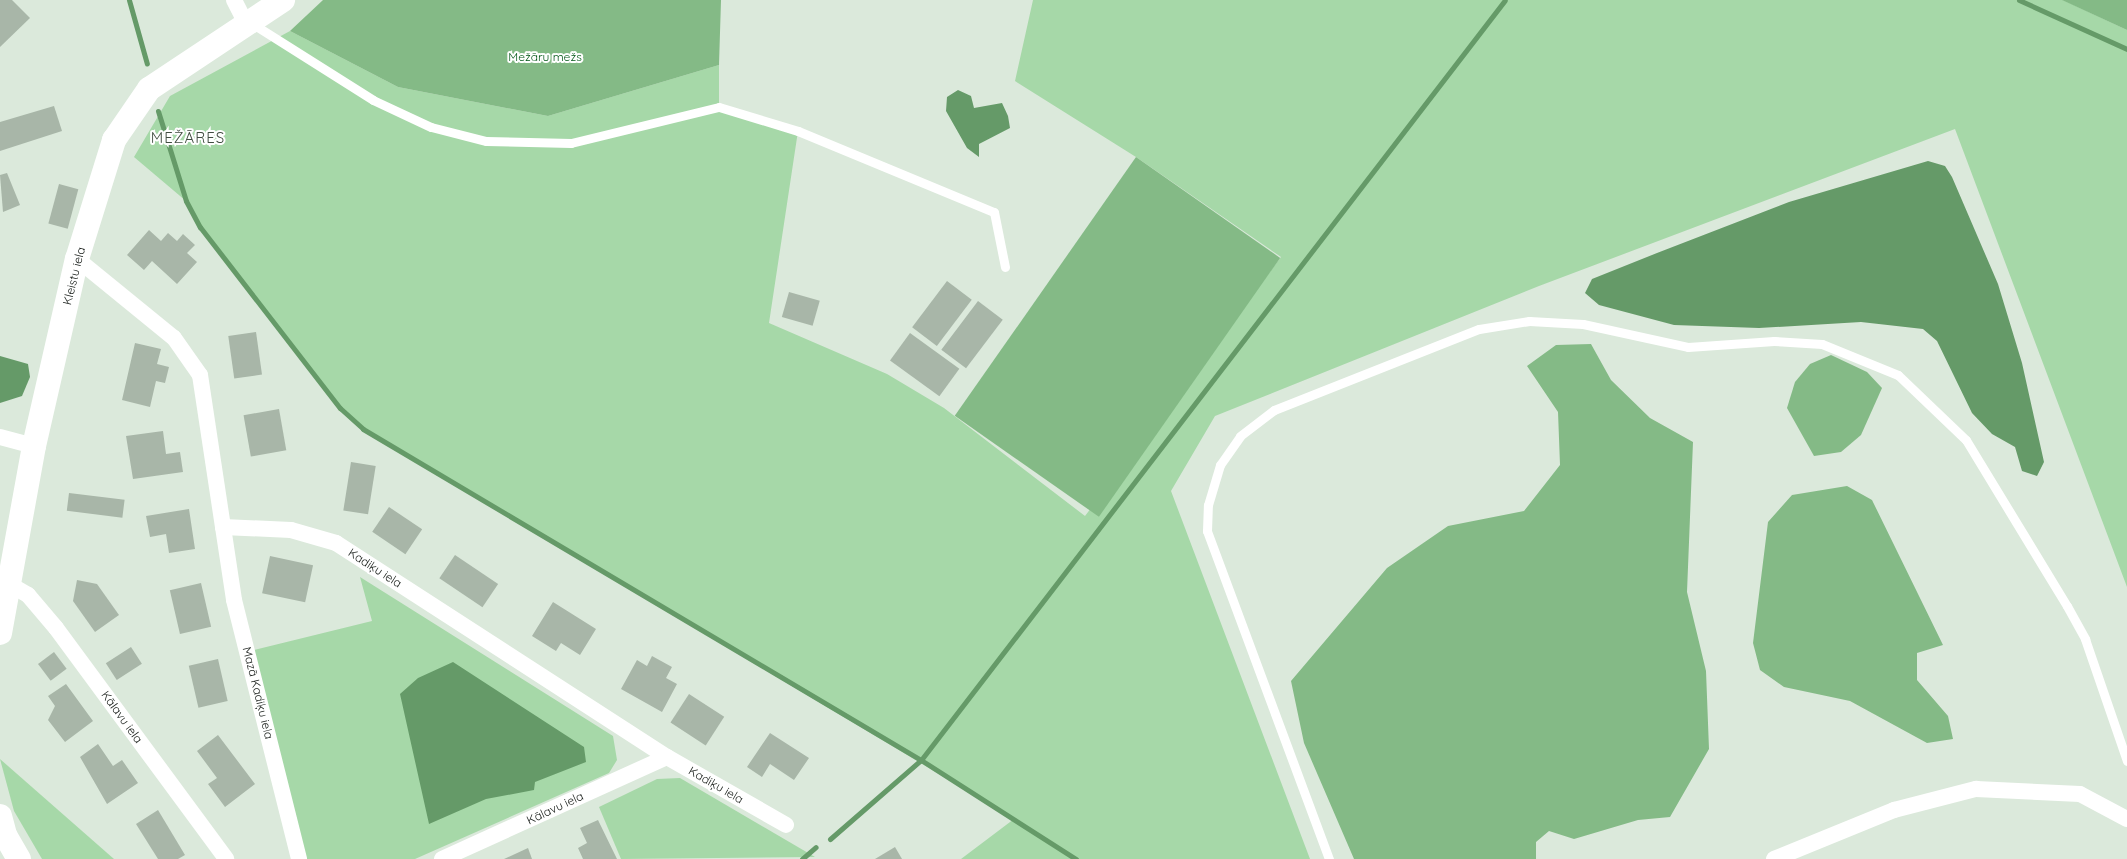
<!DOCTYPE html>
<meta charset="utf-8">
<style>
body{margin:0}
#map{position:relative;width:2127px;height:859px;overflow:hidden;background:#dbe9db;font-family:Quicksand,sans-serif}
div>[style]{position:absolute}
.green>*{inset:0;background:#a6d8a8}
.forest>*{inset:0;background:#84ba86;transform-origin:0 0}
.water>*{inset:0;background:#659a68}
.stream>*{height:5px;margin:-2.5px;padding:0 2.5px;transform-origin:2.5px;border-radius:2.5px;background:#659a68}
.building>*{inset:0;background:#a8b6a8;transform-origin:0 0}
.lane>*{height:9px;margin:-4.5px;padding:0 4.5px;transform-origin:4.5px;border-radius:4.5px;background:#fff}
.street>*{height:16px;margin:-8px;padding:0 8px;transform-origin:8px;border-radius:8px;background:#fff}
.secondary>*{height:24px;margin:-12px;padding:0 12px;transform-origin:12px;border-radius:12px;background:#fff}
span{translate:-50% -50%;white-space:nowrap;text-align:center;line-height:1.15;-webkit-text-stroke:4px #fff;paint-order:stroke}
.park-label{font-size:12px;color:#005615}
.street-label{font-size:12px;color:#151a16}
.quarter-label{font-size:15px;color:#414d41;letter-spacing:1px}
</style>
<div id="map">
<div class="green">
<i style="clip-path:polygon(1033px 0,2063px 0,2127px 30px,2127px 587px,1955px 129px,1539px 286px,1215px 416px,1171px 491px,1310px 859px,961px 859px,1014px 819px,363px 429px,340px 408px,200px 227px,186px 201px,134px 157px,170px 96px,290px 31px,398px 87px,548px 116px,719px 65px,719px 107px,798px 131px,769px 323px,887px 374px,944px 408px,1085px 516px,1281px 257px,1136px 157px,1015px 81px)"></i>
<i style="clip-path:polygon(360px 577px,613px 736px,617px 760px,609px 773px,415px 859px,305px 859px,254px 650px,372px 621px)"></i>
<i style="clip-path:polygon(0 759px,114px 859px,42px 859px,14px 811px)"></i>
<i style="clip-path:polygon(680px 778px,815px 857px,621px 859px,599px 807px,657px 779px)"></i>
</div>
<div class="forest">
<i style="clip-path:polygon(323px 0,721px 0,719px 65px,548px 116px,398px 87px,290px 31px)"></i>
<i style="clip-path:polygon(2062px 0,2127px 0,2127px 30px)"></i>
<i style="left:1136px;top:157px;width:176px;height:316px;rotate:35deg"></i>
<i style="clip-path:polygon(1591px 344px,1611px 380px,1650px 418px,1693px 442px,1687px 592px,1706px 671px,1709px 749px,1670px 817px,1638px 820px,1574px 839px,1549px 831px,1536px 842px,1536px 859px,1354px 859px,1304px 743px,1291px 681px,1387px 568px,1448px 526px,1524px 511px,1560px 465px,1558px 412px,1527px 366px,1556px 345px)"></i>
<i style="clip-path:polygon(1831px 355px,1867px 372px,1882px 388px,1861px 435px,1841px 452px,1814px 456px,1787px 408px,1795px 382px,1810px 364px)"></i>
<i style="clip-path:polygon(1847px 486px,1872px 500px,1943px 645px,1917px 653px,1917px 680px,1948px 716px,1953px 739px,1927px 743px,1850px 701px,1784px 687px,1760px 670px,1753px 643px,1768px 522px,1792px 495px)"></i>
</div>
<div class="water">
<i style="clip-path:polygon(958px 90px,971px 96px,974px 108px,1002px 103px,1008px 116px,1010px 128px,979px 144px,979px 157px,967px 148px,946px 111px,947px 97px)"></i>
<i style="clip-path:polygon(1928px 161px,1945px 166px,1952px 177px,1998px 284px,2022px 363px,2044px 462px,2037px 476px,2022px 471px,2015px 447px,1992px 434px,1972px 413px,1937px 341px,1923px 329px,1861px 322px,1759px 328px,1674px 325px,1599px 305px,1585px 293px,1592px 279px,1657px 253px,1789px 202px)"></i>
<i style="clip-path:polygon(0 356px,28px 364px,30px 377px,22px 396px,0 403px)"></i>
<i style="clip-path:polygon(453px 662px,584px 747px,586px 762px,535px 782px,534px 790px,486px 799px,429px 824px,400px 694px,418px 678px)"></i>
</div>
<div class="stream">
<i style="left:129px;top:0;width:66px;rotate:74.3deg"></i>
<i style="left:2019px;top:0;width:119px;rotate:24.4deg"></i>
<i style="left:158px;top:111px;width:94px;rotate:72.7deg"></i>
<i style="left:186px;top:201px;width:30px;rotate:62deg"></i>
<i style="left:200px;top:227px;width:229px;rotate:52.3deg"></i>
<i style="left:340px;top:408px;width:31px;rotate:42deg"></i>
<i style="left:363px;top:429px;width:649px;rotate:30.68deg"></i>
<i style="left:921px;top:760px;width:184px;rotate:32.6deg"></i>
<i style="left:830px;top:839px;width:121px;rotate:-41deg"></i>
<i style="left:921px;top:760px;width:958px;rotate:-52.46deg"></i>
<i style="left:802px;top:859px;width:18px;rotate:-41deg"></i>
</div>
<div class="building">
<i style="clip-path:polygon(0 0,12px 0,30px 18px,0 47px)"></i>
<i style="clip-path:polygon(54px 106px,62px 131px,0 151px,0 122px)"></i>
<i style="clip-path:polygon(7px 173px,20px 205px,3px 212px,0 175px)"></i>
<i style="left:59px;top:184px;width:20px;height:41px;rotate:15deg"></i>
<i style="clip-path:polygon(149px 230px,161px 241px,168px 233px,177px 241px,183px 234px,195px 245px,187px 253px,197px 262px,177px 284px,152px 261px,144px 270px,127px 255px)"></i>
<i style="left:947px;top:281px;width:31px;height:58px;rotate:37deg"></i>
<i style="left:789px;top:292px;width:32px;height:26px;rotate:16deg"></i>
<i style="left:978px;top:301px;width:31px;height:61px;rotate:37deg"></i>
<i style="left:256px;top:332px;width:43px;height:28px;rotate:82deg"></i>
<i style="left:910px;top:333px;width:61px;height:34px;rotate:36deg"></i>
<i style="clip-path:polygon(135px 343px,161px 349px,157px 364px,169px 367px,165px 383px,156px 381px,150px 407px,122px 400px)"></i>
<i style="left:279px;top:409px;width:42px;height:36px;rotate:80deg"></i>
<i style="clip-path:polygon(163px 431px,166px 454px,180px 452px,183px 472px,133px 479px,126px 436px)"></i>
<i style="left:351px;top:462px;width:25px;height:49px;rotate:9deg"></i>
<i style="left:69px;top:493px;width:56px;height:18px;rotate:7deg"></i>
<i style="left:389px;top:507px;width:40px;height:30px;rotate:34deg"></i>
<i style="clip-path:polygon(189px 509px,195px 549px,169px 553px,166px 534px,150px 537px,146px 516px)"></i>
<i style="left:455px;top:555px;width:52px;height:28px;rotate:34deg"></i>
<i style="left:270px;top:556px;width:44px;height:38px;rotate:12deg"></i>
<i style="clip-path:polygon(77px 580px,97px 584px,119px 615px,95px 632px,73px 601px)"></i>
<i style="left:201px;top:583px;width:45px;height:32px;rotate:77deg"></i>
<i style="clip-path:polygon(553px 602px,596px 629px,580px 655px,561px 643px,556px 651px,532px 636px)"></i>
<i style="left:131px;top:647px;width:20px;height:30px;rotate:57deg"></i>
<i style="left:54px;top:652px;width:21px;height:20px;rotate:53deg"></i>
<i style="clip-path:polygon(652px 656px,672px 667px,666px 678px,677px 684px,662px 712px,621px 689px,637px 660px,647px 666px)"></i>
<i style="left:218px;top:659px;width:43px;height:30px;rotate:77deg"></i>
<i style="clip-path:polygon(66px 684px,93px 721px,65px 742px,48px 720px,55px 706px,48px 696px)"></i>
<i style="left:689px;top:694px;width:42px;height:34px;rotate:33deg"></i>
<i style="clip-path:polygon(770px 733px,809px 758px,794px 780px,770px 764px,762px 777px,747px 767px)"></i>
<i style="clip-path:polygon(218px 735px,255px 784px,225px 807px,208px 784px,217px 778px,197px 751px)"></i>
<i style="clip-path:polygon(98px 744px,113px 766px,122px 760px,138px 783px,107px 804px,80px 757px)"></i>
<i style="clip-path:polygon(158px 810px,185px 855px,178px 859px,158px 859px,136px 824px)"></i>
<i style="clip-path:polygon(598px 820px,617px 859px,583px 859px,578px 848px,587px 843px,580px 828px)"></i>
<i style="clip-path:polygon(895px 847px,902px 859px,875px 859px)"></i>
<i style="clip-path:polygon(528px 848px,532px 859px,504px 859px)"></i>
</div>
<div class="lane">
<i style="left:253px;top:24px;width:142px;rotate:32.3deg"></i>
<i style="left:373px;top:100px;width:64px;rotate:25deg"></i>
<i style="left:431px;top:127px;width:57px;rotate:14.3deg"></i>
<i style="left:486px;top:141px;width:85px;rotate:1.3deg"></i>
<i style="left:571px;top:143px;width:152px;rotate:-13.7deg"></i>
<i style="left:719px;top:107px;width:83px;rotate:16.9deg"></i>
<i style="left:798px;top:131px;width:212px;rotate:22.5deg"></i>
<i style="left:994px;top:212px;width:56px;rotate:78.7deg"></i>
<i style="left:1329px;top:859px;width:350px;rotate:-110.4deg"></i>
<i style="left:1207px;top:531px;width:26px;rotate:-88deg"></i>
<i style="left:1208px;top:505px;width:42px;rotate:-73.3deg"></i>
<i style="left:1220px;top:465px;width:35px;rotate:-55deg"></i>
<i style="left:1240px;top:436px;width:43px;rotate:-37.4deg"></i>
<i style="left:1274px;top:410px;width:220px;rotate:-21.6deg"></i>
<i style="left:1479px;top:329px;width:51px;rotate:-9.1deg"></i>
<i style="left:1529px;top:321px;width:54px;rotate:3.2deg"></i>
<i style="left:1583px;top:324px;width:107px;rotate:12.4deg"></i>
<i style="left:1688px;top:347px;width:86px;rotate:-4deg"></i>
<i style="left:1774px;top:341px;width:48px;rotate:3.6deg"></i>
<i style="left:1822px;top:344px;width:82px;rotate:22.2deg"></i>
<i style="left:1898px;top:375px;width:94px;rotate:43.7deg"></i>
<i style="left:1966px;top:440px;width:194px;rotate:58.7deg"></i>
<i style="left:2067px;top:606px;width:38px;rotate:61deg"></i>
<i style="left:2085px;top:639px;width:129px;rotate:71deg"></i>
</div>
<div class="street">
<i style="left:234px;top:0;width:20px;rotate:63deg"></i>
<i style="left:243px;top:18px;width:12px;rotate:31deg"></i>
<i style="left:77px;top:259px;width:125px;rotate:39.2deg"></i>
<i style="left:174px;top:338px;width:45px;rotate:54.9deg"></i>
<i style="left:200px;top:375px;width:154px;rotate:81.4deg"></i>
<i style="left:223px;top:527px;width:68px;rotate:2.5deg"></i>
<i style="left:291px;top:530px;width:47px;rotate:16.1deg"></i>
<i style="left:336px;top:543px;width:394px;rotate:32.9deg"></i>
<i style="left:667px;top:757px;width:137px;rotate:29.7deg"></i>
<i style="left:0;top:437px;width:35px;rotate:15deg"></i>
<i style="left:223px;top:527px;width:74px;rotate:81.4deg"></i>
<i style="left:234px;top:600px;width:267px;rotate:75.9deg"></i>
<i style="left:9px;top:584px;width:22px;rotate:30deg"></i>
<i style="left:28px;top:595px;width:43px;rotate:49.7deg"></i>
<i style="left:56px;top:628px;width:287px;rotate:53.6deg"></i>
<i style="left:442px;top:859px;width:247px;rotate:-24.4deg"></i>
<i style="left:1774px;top:859px;width:130px;rotate:-22.2deg"></i>
<i style="left:1894px;top:810px;width:85px;rotate:-14.4deg"></i>
<i style="left:1976px;top:789px;width:104px;rotate:2.8deg"></i>
<i style="left:2080px;top:794px;width:53px;rotate:28deg"></i>
</div>
<div class="secondary">
<i style="left:0;top:633px;width:190px;rotate:-79.7deg"></i>
<i style="left:34px;top:446px;width:192px;rotate:-77.1deg"></i>
<i style="left:77px;top:259px;width:125px;rotate:-72.7deg"></i>
<i style="left:114px;top:140px;width:62px;rotate:-55.5deg"></i>
<i style="left:149px;top:89px;width:161px;rotate:-33.6deg"></i>
<i style="left:0;top:816px;width:20px;rotate:75deg"></i>
<i style="left:5px;top:835px;width:28px;rotate:60deg"></i>
</div>
<div class="park-label">
<span style="left:545px;top:57px">Mežāru mežs</span>
</div>
<div class="street-label">
<span style="left:74px;top:276px;rotate:-76deg">Kleistu iela</span>
<span style="left:375px;top:568px;rotate:33deg">Kadiķu iela</span>
<span style="left:258px;top:693px;rotate:76deg">Mazā Kadiķu iela</span>
<span style="left:122px;top:717px;rotate:54deg">Kālavu iela</span>
<span style="left:716px;top:785px;rotate:30deg">Kadiķu iela</span>
<span style="left:555px;top:808px;rotate:-25deg">Kālavu iela</span>
</div>
<div class="quarter-label">
<span style="left:188px;top:138px">MEŽĀRES</span>
</div>
</div>
